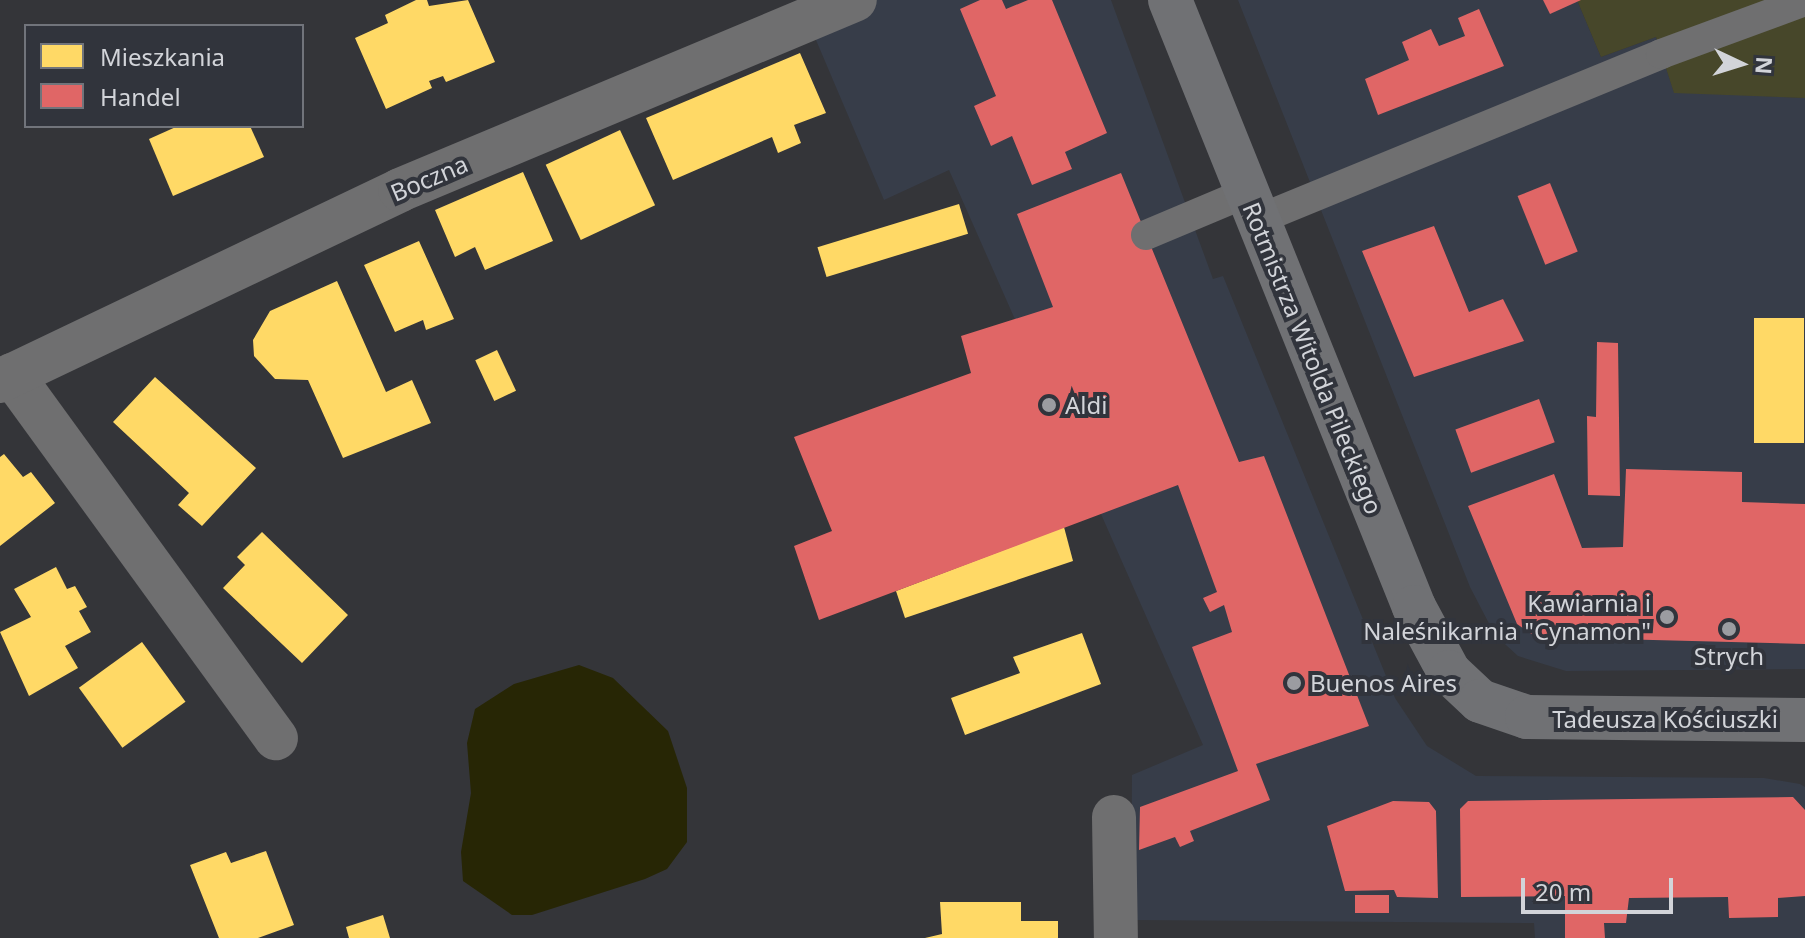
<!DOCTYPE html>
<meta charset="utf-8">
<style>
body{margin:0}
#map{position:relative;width:1805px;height:938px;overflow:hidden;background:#343539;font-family:"Noto Sans",sans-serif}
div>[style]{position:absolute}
.built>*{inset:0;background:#373d49}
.green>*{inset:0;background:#47472a}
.water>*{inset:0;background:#272605}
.homes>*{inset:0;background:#ffd966;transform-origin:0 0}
.shops>*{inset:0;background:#e06666;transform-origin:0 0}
.lane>*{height:30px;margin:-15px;padding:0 15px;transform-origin:15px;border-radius:15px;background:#6f6f70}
.street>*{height:44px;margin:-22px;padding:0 22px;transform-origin:22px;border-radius:22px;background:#6f6f70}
.secondary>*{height:44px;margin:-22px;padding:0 22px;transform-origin:22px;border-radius:22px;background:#707174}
.dots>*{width:22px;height:22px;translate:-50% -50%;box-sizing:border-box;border:4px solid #31343c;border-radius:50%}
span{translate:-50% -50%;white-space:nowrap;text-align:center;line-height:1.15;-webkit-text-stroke:8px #31343c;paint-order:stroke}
.street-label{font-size:24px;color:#d2d4d9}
.poi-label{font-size:24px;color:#d2d4d9}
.left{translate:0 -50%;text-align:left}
.right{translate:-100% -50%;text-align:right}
.legend{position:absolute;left:24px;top:24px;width:280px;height:104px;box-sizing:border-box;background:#31343c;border:2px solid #71747b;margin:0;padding:10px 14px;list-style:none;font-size:24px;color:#d2d4d9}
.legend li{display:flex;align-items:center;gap:16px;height:40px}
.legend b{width:40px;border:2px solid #71747b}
.north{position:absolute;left:1701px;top:24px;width:80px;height:80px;-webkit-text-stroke:6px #31343c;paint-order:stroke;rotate:94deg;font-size:22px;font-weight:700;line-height:32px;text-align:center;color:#d2d4d9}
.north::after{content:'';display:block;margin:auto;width:28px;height:36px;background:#d2d4d9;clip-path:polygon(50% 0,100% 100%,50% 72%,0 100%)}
.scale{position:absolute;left:1521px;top:878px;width:152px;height:36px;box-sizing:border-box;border:4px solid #d2d4d9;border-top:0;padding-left:10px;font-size:24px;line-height:28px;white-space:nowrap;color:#d2d4d9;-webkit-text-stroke:6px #31343c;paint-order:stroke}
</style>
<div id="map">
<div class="built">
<i style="clip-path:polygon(799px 0,1111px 0,1213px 279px,1223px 276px,1395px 698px,1427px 746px,1476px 776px,1764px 778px,1800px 784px,1805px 787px,1805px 938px,1535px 938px,1534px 923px,1131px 920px,1132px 775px,1203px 745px,949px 170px,884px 200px)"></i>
<i style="clip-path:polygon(1238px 0,1577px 0,1601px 57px,1656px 37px,1674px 92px,1805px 98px,1805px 669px,1566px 671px,1518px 656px,1495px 635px,1470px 587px)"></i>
</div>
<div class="green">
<i style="clip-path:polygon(1577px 0,1805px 0,1805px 98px,1674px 93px,1656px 37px,1601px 57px)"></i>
</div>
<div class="water">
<i style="clip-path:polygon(579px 665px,613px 678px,668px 731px,687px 788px,687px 842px,667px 869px,645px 879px,532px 915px,512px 915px,463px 881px,461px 852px,471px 793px,467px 743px,475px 709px,514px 684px)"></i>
</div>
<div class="homes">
<i style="clip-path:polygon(416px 0,427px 0,429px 6px,468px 0,495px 62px,446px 82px,443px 76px,429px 81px,432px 88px,386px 109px,355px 38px,388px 23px,385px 15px)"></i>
<i style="clip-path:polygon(800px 53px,826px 113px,794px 125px,801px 143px,778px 153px,772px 137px,673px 180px,646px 118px)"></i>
<i style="clip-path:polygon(178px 126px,250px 126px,264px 157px,173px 196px,149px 139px)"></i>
<i style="left:620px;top:130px;width:83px;height:82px;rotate:65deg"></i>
<i style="clip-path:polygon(523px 172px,553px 241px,485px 270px,475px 247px,455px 257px,435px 210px)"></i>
<i style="left:959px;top:204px;width:31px;height:148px;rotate:73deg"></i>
<i style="clip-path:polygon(419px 241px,454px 319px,426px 330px,423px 320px,395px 332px,364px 265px)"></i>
<i style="clip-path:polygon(337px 281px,386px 392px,412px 380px,431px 423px,343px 458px,308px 380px,275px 379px,254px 356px,253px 340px,270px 311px)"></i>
<i style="left:1754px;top:318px;width:50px;height:125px"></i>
<i style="left:497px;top:350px;width:45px;height:24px;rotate:65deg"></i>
<i style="clip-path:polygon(155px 377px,256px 468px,202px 526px,178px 505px,189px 493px,113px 422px)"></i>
<i style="clip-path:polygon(4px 454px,23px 477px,31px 472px,55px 503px,0 546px,0 457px)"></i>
<i style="clip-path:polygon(1064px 527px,1073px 561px,905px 618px,896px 591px)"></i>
<i style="clip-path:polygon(262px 532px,348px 615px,302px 663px,223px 588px,245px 565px,237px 557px)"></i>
<i style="clip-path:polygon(56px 567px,67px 589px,75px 586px,87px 607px,79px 611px,91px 632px,65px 646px,78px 668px,29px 696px,0 632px,31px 617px,14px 589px)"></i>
<i style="clip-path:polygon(1082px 633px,1101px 684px,965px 735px,951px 698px,1020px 673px,1013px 657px)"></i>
<i style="left:142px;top:642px;width:74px;height:78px;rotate:54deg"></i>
<i style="clip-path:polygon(266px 851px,294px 925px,258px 938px,219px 938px,190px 865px,226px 852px,231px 863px)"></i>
<i style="clip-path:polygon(940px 902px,1021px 902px,1021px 921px,1058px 921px,1058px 938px,925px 938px,942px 934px)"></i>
<i style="clip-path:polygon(383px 915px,390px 938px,349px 938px,346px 927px)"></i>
</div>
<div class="shops">
<i style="clip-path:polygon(980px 0,1002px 0,1006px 9px,1028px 0,1052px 0,1107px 133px,1065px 152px,1072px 169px,1032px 185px,1012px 136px,991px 146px,974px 106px,996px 96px,960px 9px)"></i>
<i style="clip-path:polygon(1543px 0,1581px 0,1550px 14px)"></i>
<i style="clip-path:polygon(1479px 9px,1504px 66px,1378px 115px,1365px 79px,1409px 60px,1402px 42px,1431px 29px,1439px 46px,1465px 36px,1458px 18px)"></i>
<i style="clip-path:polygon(1121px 173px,1239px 462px,1264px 456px,1369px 726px,1256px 764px,1270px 800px,1190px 831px,1194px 841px,1180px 847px,1175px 837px,1139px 850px,1140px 807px,1238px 771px,1192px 647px,1232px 632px,1224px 605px,1210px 612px,1203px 598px,1217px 592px,1178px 485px,819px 620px,794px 546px,832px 531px,794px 437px,971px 373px,961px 336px,1053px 307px,1017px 214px)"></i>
<i style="left:1550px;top:183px;width:74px;height:35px;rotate:68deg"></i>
<i style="clip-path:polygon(1434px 226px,1469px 312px,1503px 299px,1524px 341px,1414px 377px,1362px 251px)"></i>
<i style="clip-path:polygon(1597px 342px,1618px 343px,1620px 496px,1588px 495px,1587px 416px,1596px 417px)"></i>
<i style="left:1539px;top:399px;width:46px;height:89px;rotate:70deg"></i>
<i style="clip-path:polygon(1626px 469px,1742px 472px,1742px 502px,1805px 504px,1805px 644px,1536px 637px,1517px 624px,1468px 506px,1554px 474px,1582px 548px,1623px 547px)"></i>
<i style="clip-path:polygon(1793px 797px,1805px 810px,1805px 896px,1778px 898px,1778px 917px,1729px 918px,1728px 897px,1629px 898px,1626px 923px,1604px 923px,1605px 938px,1565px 938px,1565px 896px,1461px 897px,1460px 809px,1468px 801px)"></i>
<i style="clip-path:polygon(1393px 801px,1429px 802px,1436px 811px,1438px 898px,1397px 897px,1394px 890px,1345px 891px,1327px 826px)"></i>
<i style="left:1355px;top:895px;width:34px;height:18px"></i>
</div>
<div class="lane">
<i style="left:1257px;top:220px;width:437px;rotate:-22.3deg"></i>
<i style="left:1661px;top:54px;width:153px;rotate:-20.2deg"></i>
<i style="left:1146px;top:235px;width:108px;rotate:-22.8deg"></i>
</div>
<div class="street">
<i style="left:12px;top:375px;width:449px;rotate:54deg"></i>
<i style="left:0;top:381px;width:443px;rotate:-25.5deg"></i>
<i style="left:400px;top:190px;width:493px;rotate:-22.7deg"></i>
<i style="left:1114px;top:817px;width:121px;rotate:89.1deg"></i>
</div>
<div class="secondary">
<i style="left:1170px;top:0;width:654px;rotate:68.1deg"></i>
<i style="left:1414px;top:607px;width:74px;rotate:61.7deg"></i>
<i style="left:1449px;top:672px;width:42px;rotate:43.1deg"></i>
<i style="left:1480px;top:701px;width:50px;rotate:18.8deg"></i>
<i style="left:1527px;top:717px;width:278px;rotate:0.6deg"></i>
</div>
<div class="dots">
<i style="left:1049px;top:405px;background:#9b9ca1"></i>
<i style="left:1667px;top:617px;background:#9b9ca1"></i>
<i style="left:1729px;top:629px;background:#9b9ca1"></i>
<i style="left:1294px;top:683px;background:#9b9ca1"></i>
</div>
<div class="street-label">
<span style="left:429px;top:178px;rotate:-23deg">Boczna</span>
<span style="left:1313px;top:358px;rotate:68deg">Rotmistrza Witolda Pileckiego</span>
<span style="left:1665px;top:719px">Tadeusza Kościuszki</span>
</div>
<div class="poi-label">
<span class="left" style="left:1065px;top:405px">Aldi</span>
<span class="right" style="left:1651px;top:617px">Kawiarnia i<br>Naleśnikarnia "Cynamon"</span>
<span style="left:1729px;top:656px">Strych</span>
<span class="left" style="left:1310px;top:683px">Buenos Aires</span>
</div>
<ul class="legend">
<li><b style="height:22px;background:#ffd966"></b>Mieszkania</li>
<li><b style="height:22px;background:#e06666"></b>Handel</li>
</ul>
<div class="north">N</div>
<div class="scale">20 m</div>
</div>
